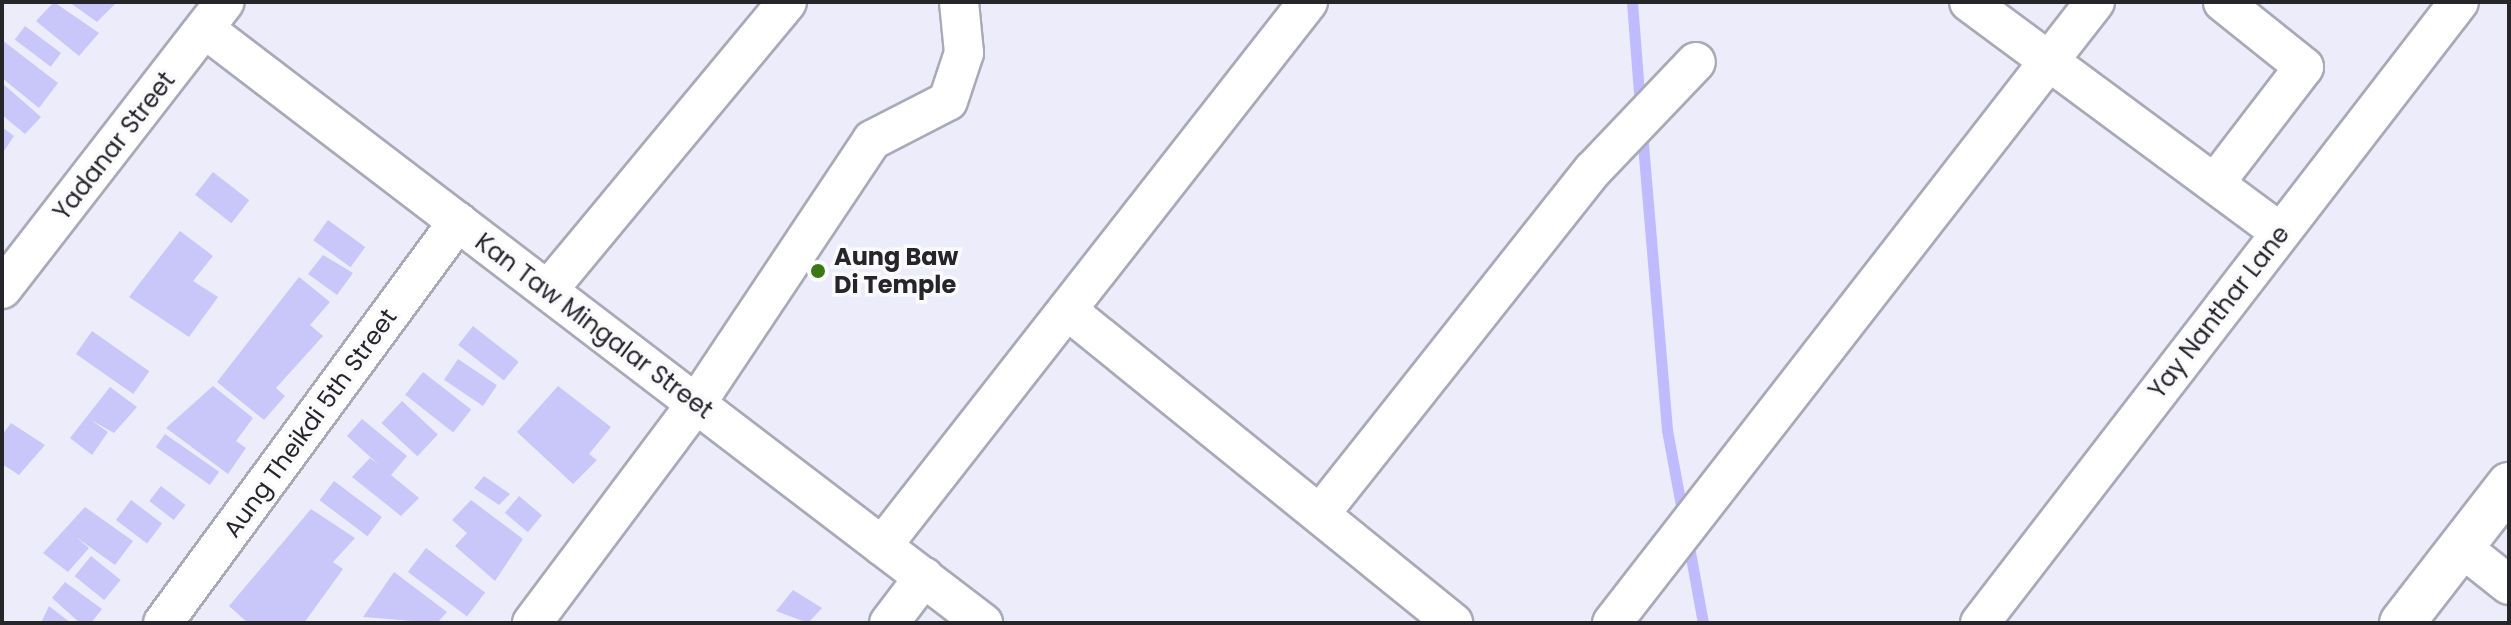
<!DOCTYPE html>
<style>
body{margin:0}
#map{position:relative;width:2511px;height:625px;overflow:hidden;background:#ececfb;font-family:Poppins,sans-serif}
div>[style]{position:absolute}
.stream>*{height:11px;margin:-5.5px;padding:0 5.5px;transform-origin:5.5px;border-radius:5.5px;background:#bfbbfe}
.building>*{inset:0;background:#c9c7fa;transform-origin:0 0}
.roads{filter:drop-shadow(2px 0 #a9a9b7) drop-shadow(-2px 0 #a9a9b7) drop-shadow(0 2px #a9a9b7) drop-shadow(0 -2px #a9a9b7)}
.minor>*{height:38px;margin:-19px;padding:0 19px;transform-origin:19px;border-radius:19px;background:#fff}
.major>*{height:44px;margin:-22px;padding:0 22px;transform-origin:22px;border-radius:22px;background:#fff}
.dots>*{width:22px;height:22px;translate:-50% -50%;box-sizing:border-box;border:4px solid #fbfbfe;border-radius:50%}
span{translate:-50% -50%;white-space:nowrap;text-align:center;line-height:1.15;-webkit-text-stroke:7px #fbfbfe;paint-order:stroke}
.street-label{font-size:24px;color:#25252a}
.poi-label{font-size:24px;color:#25252a;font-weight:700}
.left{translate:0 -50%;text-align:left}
.frame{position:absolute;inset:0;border:4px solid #25252a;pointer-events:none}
</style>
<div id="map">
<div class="stream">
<i style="left:1632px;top:2px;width:105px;rotate:85.6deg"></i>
<i style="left:1642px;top:132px;width:299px;rotate:85.2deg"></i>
<i style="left:1667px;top:430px;width:87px;rotate:79.5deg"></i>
<i style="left:1688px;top:541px;width:83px;rotate:79.6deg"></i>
</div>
<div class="building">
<i style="clip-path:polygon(54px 2px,99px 33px,79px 56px,36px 21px)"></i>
<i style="clip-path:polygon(69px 2px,114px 2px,116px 3px,97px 22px)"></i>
<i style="left:25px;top:26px;width:45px;height:17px;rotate:37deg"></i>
<i style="clip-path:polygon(2px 40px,58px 83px,39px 108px,2px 78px)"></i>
<i style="clip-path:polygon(2px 83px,41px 117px,25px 134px,2px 115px)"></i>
<i style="clip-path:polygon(2px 127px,14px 136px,2px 154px)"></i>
<i style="left:213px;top:172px;width:46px;height:29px;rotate:38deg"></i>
<i style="left:328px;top:220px;width:46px;height:25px;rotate:36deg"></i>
<i style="clip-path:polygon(180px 231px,213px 256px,193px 281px,218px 297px,189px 337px,129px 297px)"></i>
<i style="clip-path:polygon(323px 255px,353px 273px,337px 295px,308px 274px)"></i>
<i style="clip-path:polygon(299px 277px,330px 302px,310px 325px,323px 336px,276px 388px,285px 396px,264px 420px,217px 382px)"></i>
<i style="left:473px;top:326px;width:58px;height:24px;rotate:38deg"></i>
<i style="left:92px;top:331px;width:70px;height:28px;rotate:35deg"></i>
<i style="left:458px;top:359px;width:47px;height:25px;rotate:34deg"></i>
<i style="left:423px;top:372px;width:61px;height:29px;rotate:38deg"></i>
<i style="clip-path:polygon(213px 386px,253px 418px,236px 441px,246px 448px,228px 474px,166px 428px)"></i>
<i style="clip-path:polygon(558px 386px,611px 427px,589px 454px,597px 460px,573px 484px,517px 432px)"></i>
<i style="clip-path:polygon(110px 387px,137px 407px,114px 433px,91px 420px,108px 432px,92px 455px,70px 438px)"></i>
<i style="left:402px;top:401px;width:49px;height:30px;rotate:43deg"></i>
<i style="clip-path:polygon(362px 419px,407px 456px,391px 475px,419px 498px,401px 516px,352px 477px,370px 458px,379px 465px,347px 436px)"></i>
<i style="clip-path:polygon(11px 423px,45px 445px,19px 475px,2px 464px,2px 435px)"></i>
<i style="left:165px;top:434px;width:66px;height:16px;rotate:35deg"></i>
<i style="clip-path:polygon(484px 476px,510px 494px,499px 505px,474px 488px)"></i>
<i style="left:334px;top:481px;width:60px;height:24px;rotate:37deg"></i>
<i style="left:161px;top:486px;width:31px;height:19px;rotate:38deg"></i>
<i style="left:519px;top:496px;width:30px;height:22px;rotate:40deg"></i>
<i style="left:131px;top:500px;width:39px;height:25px;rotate:37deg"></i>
<i style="clip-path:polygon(471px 500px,523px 539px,495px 581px,455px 546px,467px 533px,452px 520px)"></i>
<i style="clip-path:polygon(85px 507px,133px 541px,115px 565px,76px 537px,89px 548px,68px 572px,43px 553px)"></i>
<i style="clip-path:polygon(311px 509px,355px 538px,333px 562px,343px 569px,304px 623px,248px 623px,229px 606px)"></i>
<i style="left:426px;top:548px;width:74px;height:30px;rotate:37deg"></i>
<i style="left:91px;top:556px;width:38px;height:26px;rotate:39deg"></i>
<i style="clip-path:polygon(394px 572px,447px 612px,437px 623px,363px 617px)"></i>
<i style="clip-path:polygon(65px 582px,102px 609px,91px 623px,80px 623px,52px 598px)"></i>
<i style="clip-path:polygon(793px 590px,822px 608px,808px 623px,776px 611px)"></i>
<i style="clip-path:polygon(49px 606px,71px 623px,41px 623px)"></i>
</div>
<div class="roads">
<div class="minor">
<i style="left:1969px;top:2px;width:387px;rotate:36.5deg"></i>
<i style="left:205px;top:29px;width:979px;rotate:37.36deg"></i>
<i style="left:2215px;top:183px;width:146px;rotate:-52.5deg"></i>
<i style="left:2304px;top:67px;width:104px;rotate:-141.3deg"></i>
<i style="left:2px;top:289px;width:363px;rotate:-52.2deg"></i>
<i style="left:548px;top:290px;width:374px;rotate:-50.3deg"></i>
<i style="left:1067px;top:310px;width:497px;rotate:39deg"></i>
<i style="left:1320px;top:514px;width:439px;rotate:-51.6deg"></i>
<i style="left:1593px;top:170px;width:149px;rotate:-46.4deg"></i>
<i style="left:882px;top:546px;width:691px;rotate:-51.94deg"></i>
<i style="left:2461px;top:547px;width:61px;rotate:38.4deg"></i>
<i style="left:163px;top:623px;width:498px;rotate:-53.7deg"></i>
<i style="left:532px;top:623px;width:274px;rotate:-53.2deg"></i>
<i style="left:696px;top:404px;width:317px;rotate:-56.3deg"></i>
<i style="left:872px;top:140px;width:85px;rotate:-27.2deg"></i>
<i style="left:948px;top:101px;width:51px;rotate:-71.6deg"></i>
<i style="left:964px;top:53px;width:51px;rotate:-95.6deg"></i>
<i style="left:889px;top:623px;width:58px;rotate:-52.7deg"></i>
<i style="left:1612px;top:623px;width:787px;rotate:-52.13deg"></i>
<i style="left:1980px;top:623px;width:784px;rotate:-52.36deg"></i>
</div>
<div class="major">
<i style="left:2402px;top:623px;width:175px;rotate:-52.2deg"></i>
</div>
</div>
<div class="dots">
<i style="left:818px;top:271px;background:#3a7813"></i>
</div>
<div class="street-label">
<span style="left:114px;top:146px;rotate:-52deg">Yadanar Street</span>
<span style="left:2219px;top:312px;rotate:-52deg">Yay Nanthar Lane</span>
<span style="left:594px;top:326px;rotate:37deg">Kan Taw Mingalar Street</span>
<span style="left:310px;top:423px;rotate:-54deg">Aung Theikdi 5th Street</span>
</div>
<div class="poi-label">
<span class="left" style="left:834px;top:271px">Aung Baw<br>Di Temple</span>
</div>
<div class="frame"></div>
</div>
